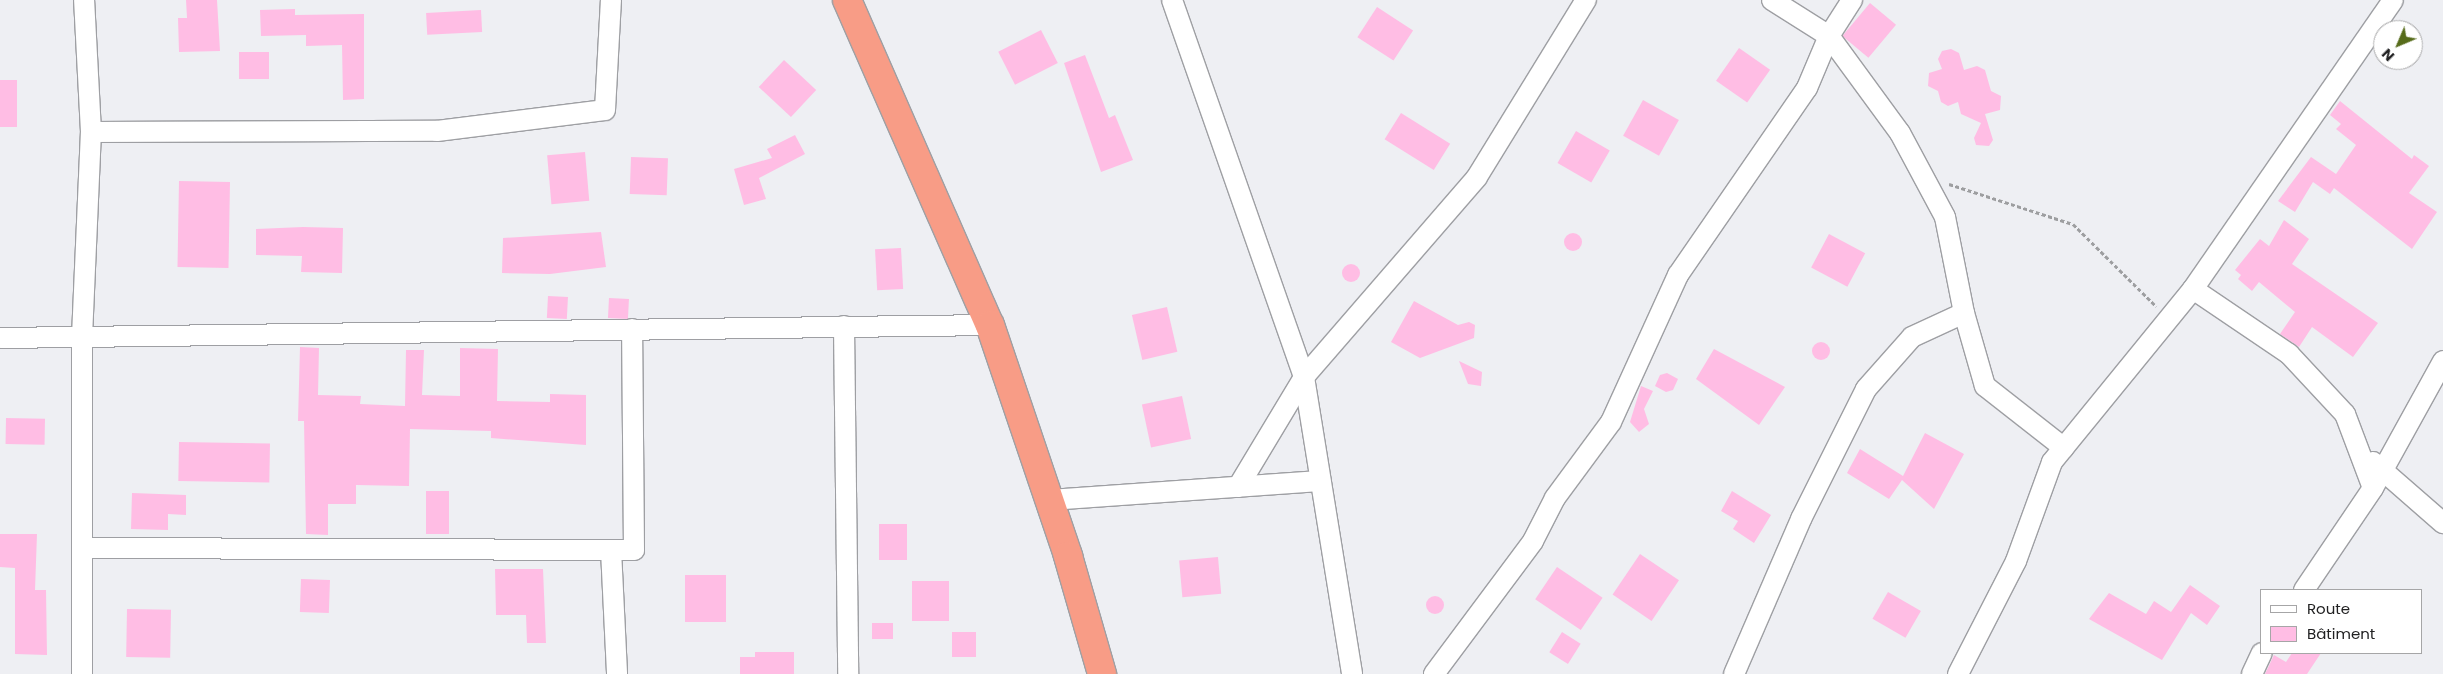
<!DOCTYPE html>
<meta charset="utf-8">
<style>
body{margin:0}
#map{position:relative;width:2443px;height:674px;overflow:hidden;background:#eeeff3;font-family:Poppins,sans-serif}
div>[style]{position:absolute}
.building>*{inset:0;background:#ffbde4;transform-origin:0 0}
.round{border-radius:50%}
.path>*{height:3px;margin-top:-1.5px;transform-origin:0;background:repeating-linear-gradient(90deg,#9d9ea0 0 4px,transparent 0 6.5px)}
.roads{filter:drop-shadow(1px 0 #9e9fa3) drop-shadow(-1px 0 #9e9fa3) drop-shadow(0 1px #9e9fa3) drop-shadow(0 -1px #9e9fa3)}
.minor>*{height:20px;margin:-10px;padding:0 10px;transform-origin:10px;border-radius:10px;background:#fff}
.trunk>*{height:28px;margin:-14px;padding:0 14px;transform-origin:14px;border-radius:14px;background:#f89c86}
span{translate:-50% -50%;white-space:nowrap;text-align:center;line-height:1.15;-webkit-text-stroke:4.5px #fff;paint-order:stroke}
.legend{position:absolute;left:2260px;top:589px;width:162px;height:65px;box-sizing:border-box;background:#fff;border:1px solid #a6a6a7;margin:0;padding:6px 9px;list-style:none;font-size:15px;color:#212122}
.legend li{display:flex;align-items:center;gap:10px;height:25px}
.legend b{width:25px;border:1px solid #a6a6a7}
.north{position:absolute;left:2373px;top:20px;width:50px;height:50px;box-sizing:border-box;background:#fff;border:1px solid #a6a6a7;border-radius:50%;rotate:225deg;font-size:14px;font-weight:700;line-height:20px;text-align:center;color:#212122}
.north::after{content:'';display:block;margin:auto;width:18px;height:22px;background:#576c1b;clip-path:polygon(50% 0,100% 100%,50% 72%,0 100%)}
</style>
<div id="map">
<div class="building">
<i style="clip-path:polygon(186px 0,217px 0,220px 51px,179px 52px,178px 18px,187px 18px)"></i>
<i style="left:1870px;top:3px;width:34px;height:43px;rotate:40deg"></i>
<i style="left:1377px;top:7px;width:43px;height:36px;rotate:33deg"></i>
<i style="clip-path:polygon(295px 9px,295px 15px,364px 14px,364px 99px,343px 100px,342px 45px,306px 46px,306px 35px,261px 36px,260px 10px)"></i>
<i style="left:481px;top:10px;width:22px;height:55px;rotate:87deg"></i>
<i style="left:1041px;top:30px;width:37px;height:48px;rotate:63deg"></i>
<i style="left:1739px;top:48px;width:38px;height:40px;rotate:35deg"></i>
<i style="clip-path:polygon(1951px 49px,1959px 53px,1964px 70px,1977px 66px,1985px 70px,1991px 91px,2001px 96px,2000px 110px,1985px 114px,1993px 140px,1989px 146px,1976px 145px,1974px 138px,1981px 123px,1961px 114px,1958px 102px,1948px 106px,1941px 102px,1938px 91px,1928px 86px,1929px 73px,1942px 69px,1938px 59px,1942px 51px)"></i>
<i style="left:239px;top:52px;width:30px;height:27px"></i>
<i style="clip-path:polygon(1085px 55px,1109px 118px,1115px 115px,1133px 160px,1101px 172px,1064px 63px)"></i>
<i style="left:784px;top:60px;width:44px;height:37px;rotate:43deg"></i>
<i style="left:0;top:80px;width:17px;height:47px"></i>
<i style="left:1643px;top:100px;width:41px;height:41px;rotate:29deg"></i>
<i style="clip-path:polygon(2340px 101px,2412px 159px,2414px 155px,2429px 166px,2409px 193px,2437px 212px,2412px 249px,2334px 188px,2330px 194px,2313px 182px,2295px 212px,2278px 201px,2311px 157px,2336px 174px,2356px 145px,2336px 129px,2341px 124px,2330px 115px)"></i>
<i style="left:1401px;top:113px;width:58px;height:31px;rotate:32deg"></i>
<i style="left:1576px;top:131px;width:39px;height:37px;rotate:30deg"></i>
<i style="clip-path:polygon(795px 135px,805px 154px,759px 178px,766px 199px,744px 205px,734px 169px,772px 158px,767px 149px)"></i>
<i style="left:585px;top:152px;width:49px;height:38px;rotate:85deg"></i>
<i style="left:631px;top:157px;width:37px;height:37px;rotate:2deg"></i>
<i style="left:179px;top:181px;width:51px;height:86px;rotate:1deg"></i>
<i style="clip-path:polygon(2284px 220px,2309px 239px,2292px 264px,2378px 323px,2353px 357px,2312px 327px,2299px 347px,2280px 334px,2295px 312px,2259px 282px,2252px 291px,2238px 279px,2241px 275px,2235px 270px,2260px 239px,2269px 246px)"></i>
<i style="clip-path:polygon(303px 227px,343px 228px,342px 273px,301px 272px,302px 256px,256px 255px,256px 229px)"></i>
<i style="clip-path:polygon(601px 232px,606px 267px,550px 274px,502px 273px,503px 238px)"></i>
<i class="round" style="left:1564px;top:233px;width:18px;height:18px"></i>
<i style="left:1829px;top:234px;width:41px;height:38px;rotate:28deg"></i>
<i style="left:901px;top:248px;width:41px;height:26px;rotate:87deg"></i>
<i class="round" style="left:1342px;top:264px;width:18px;height:18px"></i>
<i style="left:548px;top:296px;width:20px;height:22px;rotate:3deg"></i>
<i style="left:609px;top:298px;width:20px;height:20px;rotate:3deg"></i>
<i style="clip-path:polygon(1414px 301px,1458px 325px,1469px 322px,1475px 325px,1474px 338px,1420px 358px,1391px 342px)"></i>
<i style="left:1167px;top:307px;width:46px;height:36px;rotate:77deg"></i>
<i class="round" style="left:1812px;top:342px;width:18px;height:18px"></i>
<i style="clip-path:polygon(300px 347px,319px 348px,318px 395px,361px 396px,360px 404px,405px 406px,406px 350px,424px 350px,422px 395px,460px 396px,460px 348px,498px 349px,497px 401px,550px 402px,550px 394px,586px 395px,586px 445px,491px 438px,491px 431px,410px 429px,409px 486px,356px 485px,356px 504px,328px 504px,328px 535px,306px 534px,304px 421px,298px 421px)"></i>
<i style="clip-path:polygon(1714px 349px,1785px 387px,1759px 425px,1696px 379px)"></i>
<i style="clip-path:polygon(1459px 361px,1482px 372px,1481px 386px,1468px 384px)"></i>
<i style="clip-path:polygon(1667px 373px,1678px 379px,1673px 390px,1666px 392px,1655px 386px,1660px 375px)"></i>
<i style="clip-path:polygon(1641px 386px,1653px 391px,1644px 409px,1649px 424px,1639px 432px,1630px 422px)"></i>
<i style="left:1182px;top:396px;width:44px;height:41px;rotate:78deg"></i>
<i style="left:6px;top:418px;width:39px;height:26px;rotate:1deg"></i>
<i style="clip-path:polygon(1925px 433px,1964px 454px,1934px 509px,1902px 480px,1889px 499px,1847px 473px,1860px 449px,1903px 476px)"></i>
<i style="left:179px;top:442px;width:91px;height:39px;rotate:1deg"></i>
<i style="left:426px;top:491px;width:23px;height:43px"></i>
<i style="clip-path:polygon(1732px 491px,1771px 515px,1754px 543px,1733px 529px,1738px 521px,1721px 511px)"></i>
<i style="clip-path:polygon(132px 493px,186px 495px,186px 515px,168px 514px,168px 530px,131px 529px)"></i>
<i style="left:879px;top:524px;width:28px;height:36px"></i>
<i style="clip-path:polygon(0 534px,37px 534px,35px 590px,46px 590px,47px 655px,15px 654px,15px 568px,0 567px)"></i>
<i style="left:1640px;top:554px;width:47px;height:49px;rotate:34deg"></i>
<i style="left:1218px;top:557px;width:37px;height:39px;rotate:85deg"></i>
<i style="left:1557px;top:567px;width:55px;height:39px;rotate:34deg"></i>
<i style="clip-path:polygon(495px 569px,543px 569px,546px 643px,527px 643px,526px 615px,496px 615px)"></i>
<i style="left:726px;top:575px;width:47px;height:41px;rotate:90deg"></i>
<i style="left:301px;top:579px;width:29px;height:33px;rotate:2deg"></i>
<i style="left:912px;top:581px;width:37px;height:40px"></i>
<i style="clip-path:polygon(2190px 585px,2220px 606px,2207px 625px,2191px 613px,2162px 660px,2089px 619px,2109px 593px,2146px 614px,2154px 601px,2171px 612px)"></i>
<i style="left:1888px;top:592px;width:38px;height:31px;rotate:30deg"></i>
<i class="round" style="left:1426px;top:596px;width:18px;height:18px"></i>
<i style="left:127px;top:609px;width:44px;height:48px;rotate:1deg"></i>
<i style="left:872px;top:623px;width:21px;height:16px"></i>
<i style="left:952px;top:632px;width:24px;height:25px"></i>
<i style="left:1562px;top:632px;width:22px;height:24px;rotate:32deg"></i>
<i style="clip-path:polygon(755px 652px,794px 652px,794px 674px,740px 674px,740px 657px,755px 657px)"></i>
<i style="clip-path:polygon(2292px 653px,2321px 653px,2307px 674px,2265px 674px,2274px 655px,2286px 662px)"></i>
</div>
<div class="path">
<i style="left:1949px;top:184px;width:130px;rotate:17.9deg"></i>
<i style="left:2073px;top:224px;width:117px;rotate:44.7deg"></i>
</div>
<div class="roads">
<div class="minor">
<i style="left:1172px;top:0;width:399px;rotate:70.7deg"></i>
<i style="left:1304px;top:377px;width:301px;rotate:80.8deg"></i>
<i style="left:1772px;top:0;width:67px;rotate:32.3deg"></i>
<i style="left:1829px;top:36px;width:120px;rotate:53.8deg"></i>
<i style="left:1900px;top:133px;width:95px;rotate:61.8deg"></i>
<i style="left:1945px;top:217px;width:98px;rotate:78.8deg"></i>
<i style="left:1964px;top:313px;width:76px;rotate:74deg"></i>
<i style="left:1985px;top:386px;width:100px;rotate:38.1deg"></i>
<i style="left:91px;top:132px;width:346px;rotate:-0.2deg"></i>
<i style="left:437px;top:131px;width:169px;rotate:-7.1deg"></i>
<i style="left:605px;top:110px;width:110px;rotate:-86.9deg"></i>
<i style="left:2193px;top:289px;width:351px;rotate:-55.3deg"></i>
<i style="left:844px;top:326px;width:348px;rotate:89.3deg"></i>
<i style="left:0;top:338px;width:990px;rotate:-0.75deg"></i>
<i style="left:2373px;top:462px;width:93px;rotate:41.1deg"></i>
<i style="left:1238px;top:487px;width:128px;rotate:-59deg"></i>
<i style="left:1304px;top:377px;width:264px;rotate:-49.1deg"></i>
<i style="left:1477px;top:177px;width:208px;rotate:-58.4deg"></i>
<i style="left:1049px;top:500px;width:272px;rotate:-4deg"></i>
<i style="left:82px;top:548px;width:552px;rotate:0.21deg"></i>
<i style="left:634px;top:550px;width:221px;rotate:-90.5deg"></i>
<i style="left:611px;top:550px;width:124px;rotate:87.2deg"></i>
<i style="left:2304px;top:590px;width:123px;rotate:-55.9deg"></i>
<i style="left:2373px;top:488px;width:145px;rotate:-61.1deg"></i>
<i style="left:82px;top:674px;width:337px;rotate:-90deg"></i>
<i style="left:82px;top:337px;width:205px;rotate:-87.5deg"></i>
<i style="left:91px;top:132px;width:132px;rotate:-93deg"></i>
<i style="left:1434px;top:674px;width:166px;rotate:-53.3deg"></i>
<i style="left:1533px;top:541px;width:48px;rotate:-62.9deg"></i>
<i style="left:1555px;top:498px;width:94px;rotate:-53.6deg"></i>
<i style="left:1611px;top:422px;width:162px;rotate:-65.5deg"></i>
<i style="left:1678px;top:275px;width:227px;rotate:-55.4deg"></i>
<i style="left:1807px;top:88px;width:56px;rotate:-67.1deg"></i>
<i style="left:1829px;top:36px;width:43px;rotate:-57.4deg"></i>
<i style="left:1734px;top:674px;width:169px;rotate:-66.6deg"></i>
<i style="left:1801px;top:519px;width:145px;rotate:-63.4deg"></i>
<i style="left:1866px;top:389px;width:69px;rotate:-48.5deg"></i>
<i style="left:1912px;top:337px;width:57px;rotate:-24.8deg"></i>
<i style="left:1958px;top:674px;width:127px;rotate:-62.8deg"></i>
<i style="left:2016px;top:561px;width:105px;rotate:-70deg"></i>
<i style="left:2052px;top:462px;width:223px;rotate:-50.8deg"></i>
<i style="left:2193px;top:289px;width:116px;rotate:34.1deg"></i>
<i style="left:2289px;top:354px;width:82px;rotate:47deg"></i>
<i style="left:2345px;top:414px;width:79px;rotate:69.3deg"></i>
<i style="left:2252px;top:674px;width:23px;rotate:-65deg"></i>
</div>
<div class="trunk">
<i style="left:847px;top:0;width:355px;rotate:66.3deg"></i>
<i style="left:990px;top:325px;width:244px;rotate:71.3deg"></i>
<i style="left:1068px;top:556px;width:123px;rotate:73.9deg"></i>
</div>
</div>
<ul class="legend">
<li><b style="height:6px;background:#fff"></b>Route</li>
<li><b style="height:14px;background:#ffbde4"></b>Bâtiment</li>
</ul>
<div class="north">N</div>
</div>
